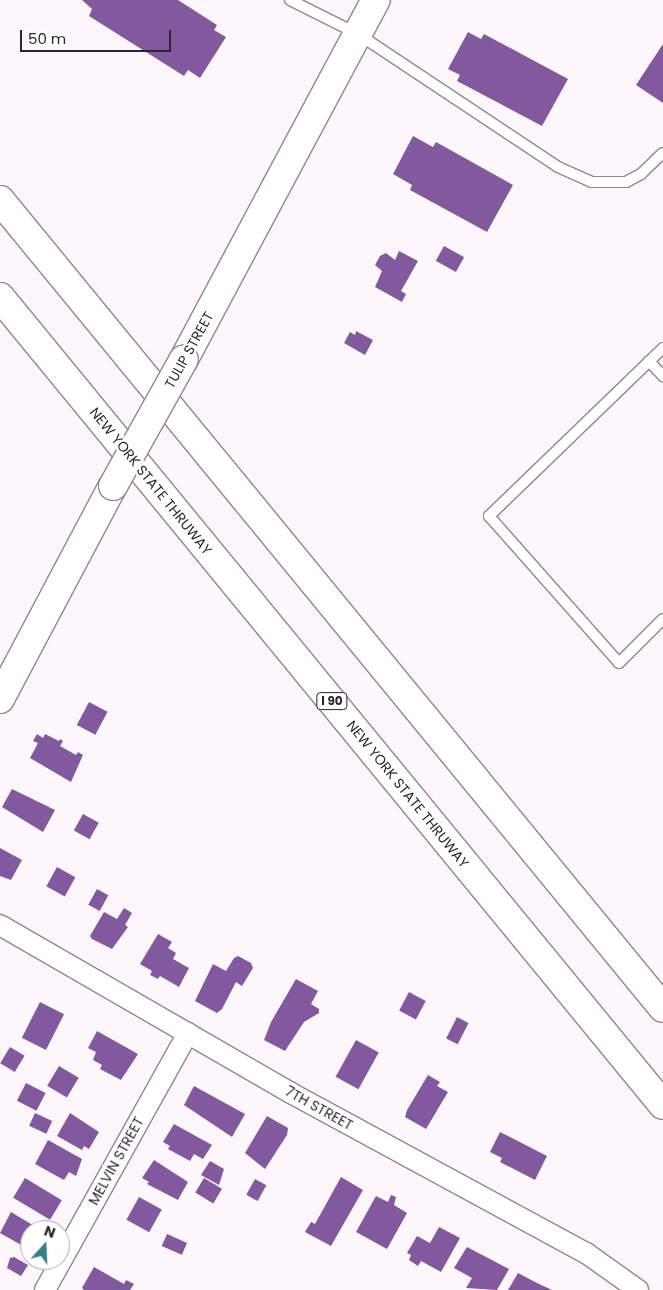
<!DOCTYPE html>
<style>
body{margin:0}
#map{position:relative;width:663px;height:1290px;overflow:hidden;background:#fdf7fb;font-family:Poppins,sans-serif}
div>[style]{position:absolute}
.building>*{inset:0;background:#82599e;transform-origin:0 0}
.roads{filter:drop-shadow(1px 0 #9c8094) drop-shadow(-1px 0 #9c8094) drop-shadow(0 1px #9c8094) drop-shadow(0 -1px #9c8094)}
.lane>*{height:10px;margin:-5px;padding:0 5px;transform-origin:5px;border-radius:5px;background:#fff}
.street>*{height:20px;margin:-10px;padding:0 10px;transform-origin:10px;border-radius:10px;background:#fff}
.secondary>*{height:28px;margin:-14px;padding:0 14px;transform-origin:14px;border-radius:14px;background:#fff}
.highway>*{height:28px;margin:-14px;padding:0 14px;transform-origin:14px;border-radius:14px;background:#fff}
.bridges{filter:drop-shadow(1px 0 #9c8094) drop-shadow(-1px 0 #9c8094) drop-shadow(0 1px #9c8094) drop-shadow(0 -1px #9c8094)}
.secondary-bridge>*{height:28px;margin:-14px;padding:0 14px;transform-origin:14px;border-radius:14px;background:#fff}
span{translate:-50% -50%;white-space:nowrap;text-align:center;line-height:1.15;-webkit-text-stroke:5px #fff;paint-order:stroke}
.shield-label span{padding:1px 4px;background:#fff;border:1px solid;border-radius:4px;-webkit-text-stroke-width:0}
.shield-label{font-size:12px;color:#2f232c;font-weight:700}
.street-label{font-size:14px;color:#2f232c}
.north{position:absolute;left:20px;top:1220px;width:50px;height:50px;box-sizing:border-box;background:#fff;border:1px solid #aca7ab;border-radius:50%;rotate:20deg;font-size:14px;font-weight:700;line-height:20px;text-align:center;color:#2f232c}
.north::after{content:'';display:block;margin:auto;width:18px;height:22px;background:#387f8a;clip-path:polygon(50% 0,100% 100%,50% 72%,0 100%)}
.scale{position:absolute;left:20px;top:30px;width:151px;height:22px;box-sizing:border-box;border:2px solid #2f232c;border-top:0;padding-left:6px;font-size:15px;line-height:18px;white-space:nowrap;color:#2f232c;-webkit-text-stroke:4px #fff;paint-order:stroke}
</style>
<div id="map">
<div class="building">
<i style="clip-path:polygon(82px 0,178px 0,217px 25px,214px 30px,226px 37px,200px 78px,188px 70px,184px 76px,89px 16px,92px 9px)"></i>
<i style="clip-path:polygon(468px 32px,481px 39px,484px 34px,568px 79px,542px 126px,457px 81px,460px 75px,448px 69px)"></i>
<i style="clip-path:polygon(663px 44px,663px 103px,636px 85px)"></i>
<i style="clip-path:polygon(413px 136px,433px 147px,436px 142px,513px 185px,487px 232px,410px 190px,412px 185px,393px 174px)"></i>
<i style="left:444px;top:246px;width:23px;height:17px;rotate:29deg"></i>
<i style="clip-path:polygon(399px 251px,418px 261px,401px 291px,406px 294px,402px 302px,375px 287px,382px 271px,375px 265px,380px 256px,386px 253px,395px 260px)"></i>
<i style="clip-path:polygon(356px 331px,373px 340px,365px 355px,344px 343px,350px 332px,355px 335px)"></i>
<i style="left:89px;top:702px;width:21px;height:26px;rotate:28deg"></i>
<i style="clip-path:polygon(37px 734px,43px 738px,45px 734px,59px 741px,60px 739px,63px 741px,60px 746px,76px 755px,78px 752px,83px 755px,71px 782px,30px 758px,38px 743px,33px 741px)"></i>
<i style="clip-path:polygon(12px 789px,55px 810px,43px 832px,2px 807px)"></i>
<i style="left:83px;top:814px;width:18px;height:19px;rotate:29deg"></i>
<i style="clip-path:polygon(0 848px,22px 860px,11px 880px,0 876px)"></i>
<i style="left:57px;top:867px;width:21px;height:22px;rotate:29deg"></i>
<i style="left:97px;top:889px;width:13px;height:18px;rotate:29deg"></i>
<i style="clip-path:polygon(124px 908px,132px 913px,125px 925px,128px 927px,112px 949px,92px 939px,90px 936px,104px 912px,117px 919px)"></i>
<i style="clip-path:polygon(158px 934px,172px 942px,168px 948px,176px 953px,173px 959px,189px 968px,179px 987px,160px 976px,158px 979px,150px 975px,152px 971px,140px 964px)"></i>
<i style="clip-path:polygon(238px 956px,251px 963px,253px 968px,242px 986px,236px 982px,222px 1009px,217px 1013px,195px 1001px,213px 964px,226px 971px,234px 958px)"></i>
<i style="clip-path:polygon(296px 979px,318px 991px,311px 1004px,319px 1009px,319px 1013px,304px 1022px,285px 1051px,264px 1040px,271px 1022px)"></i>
<i style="left:409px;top:992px;width:19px;height:21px;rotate:28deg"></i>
<i style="left:40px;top:1002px;width:27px;height:40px;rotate:27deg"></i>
<i style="left:457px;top:1017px;width:13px;height:24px;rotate:27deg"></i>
<i style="clip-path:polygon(97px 1031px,138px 1054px,121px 1080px,100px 1069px,102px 1065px,93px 1060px,96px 1052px,88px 1048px)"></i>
<i style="left:356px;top:1040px;width:26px;height:42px;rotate:29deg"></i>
<i style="left:10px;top:1047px;width:17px;height:19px;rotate:31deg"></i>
<i style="left:59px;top:1066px;width:23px;height:23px;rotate:31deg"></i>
<i style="clip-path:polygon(428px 1075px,440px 1082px,437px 1086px,448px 1092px,426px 1129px,405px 1117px,407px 1110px)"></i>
<i style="left:26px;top:1083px;width:22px;height:20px;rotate:27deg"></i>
<i style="clip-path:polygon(194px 1086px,245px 1114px,232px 1137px,184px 1105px)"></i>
<i style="left:35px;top:1113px;width:19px;height:14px;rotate:25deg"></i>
<i style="clip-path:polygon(70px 1113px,99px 1132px,89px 1149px,84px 1146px,82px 1150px,57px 1136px)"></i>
<i style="clip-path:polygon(267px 1116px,288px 1128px,287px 1135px,265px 1169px,245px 1153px)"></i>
<i style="clip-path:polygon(174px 1124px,212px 1145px,203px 1159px,194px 1154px,190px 1161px,168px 1149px,170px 1146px,163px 1142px)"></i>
<i style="clip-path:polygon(500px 1132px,547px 1156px,535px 1180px,500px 1162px,502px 1158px,490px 1152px)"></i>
<i style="clip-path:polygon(48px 1140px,82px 1159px,76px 1176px,69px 1172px,64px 1180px,35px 1164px)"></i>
<i style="clip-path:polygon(154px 1160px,188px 1182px,178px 1200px,147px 1184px,149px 1182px,142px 1178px)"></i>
<i style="clip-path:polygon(210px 1161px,224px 1169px,219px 1185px,201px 1175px)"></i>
<i style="clip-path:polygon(341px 1177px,363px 1190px,331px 1246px,305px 1232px,311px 1222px,315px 1224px)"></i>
<i style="left:25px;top:1178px;width:43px;height:23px;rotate:31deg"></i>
<i style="left:204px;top:1178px;width:21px;height:17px;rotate:31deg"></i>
<i style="left:255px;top:1179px;width:13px;height:18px;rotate:29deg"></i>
<i style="clip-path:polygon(391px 1195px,396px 1197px,394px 1205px,407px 1213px,387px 1249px,356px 1232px,376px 1196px,388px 1202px)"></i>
<i style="left:139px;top:1197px;width:26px;height:26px;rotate:29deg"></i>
<i style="clip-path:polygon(11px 1212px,41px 1230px,30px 1230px,30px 1250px,0 1233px)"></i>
<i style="clip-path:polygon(439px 1227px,460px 1238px,441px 1272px,421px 1261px,418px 1266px,409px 1260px,411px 1255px,407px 1253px,417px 1236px,430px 1243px)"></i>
<i style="left:167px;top:1234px;width:22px;height:13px;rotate:24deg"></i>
<i style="clip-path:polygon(467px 1247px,509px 1269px,497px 1290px,466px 1288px,472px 1278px,454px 1268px)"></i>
<i style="clip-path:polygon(14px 1257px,28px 1265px,21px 1276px,7px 1268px,10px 1258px)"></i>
<i style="clip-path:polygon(94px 1267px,124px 1284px,126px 1280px,134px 1284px,130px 1290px,84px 1290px,82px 1288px)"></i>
<i style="clip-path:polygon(518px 1273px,537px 1283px,552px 1290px,508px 1290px)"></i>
</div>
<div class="roads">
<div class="lane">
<i style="left:290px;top:0;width:76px;rotate:26.6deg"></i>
<i style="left:358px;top:34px;width:240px;rotate:33.6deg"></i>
<i style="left:558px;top:167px;width:36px;rotate:24deg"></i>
<i style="left:591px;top:182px;width:35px"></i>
<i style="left:626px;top:182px;width:17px;rotate:-28deg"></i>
<i style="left:641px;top:174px;width:30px;rotate:-44deg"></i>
<i style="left:663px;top:348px;width:242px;rotate:136deg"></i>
<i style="left:489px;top:516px;width:196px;rotate:48.5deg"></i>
<i style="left:619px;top:663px;width:62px;rotate:-45deg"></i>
<i style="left:649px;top:361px;width:21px;rotate:47deg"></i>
</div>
<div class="street">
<i style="left:0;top:925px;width:336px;rotate:30deg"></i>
<i style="left:291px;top:1093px;width:336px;rotate:28.5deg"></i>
<i style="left:586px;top:1253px;width:64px;rotate:35.4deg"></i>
<i style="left:45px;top:1290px;width:294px;rotate:-60.9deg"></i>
</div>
<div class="secondary">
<i style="left:184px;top:359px;width:407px;rotate:-61.9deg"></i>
<i style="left:0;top:699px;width:241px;rotate:-62.1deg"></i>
</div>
<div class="highway">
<i style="left:0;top:200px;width:1045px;rotate:50.63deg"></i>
<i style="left:0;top:297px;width:1045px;rotate:50.63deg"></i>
</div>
</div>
<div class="bridges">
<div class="secondary-bridge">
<i style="left:113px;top:486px;width:145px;rotate:-60.8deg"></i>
</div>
</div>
<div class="shield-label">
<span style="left:332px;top:701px">I 90</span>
</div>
<div class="street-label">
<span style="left:189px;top:350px;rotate:-61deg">TULIP STREET</span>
<span style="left:151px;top:481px;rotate:51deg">NEW YORK STATE THRUWAY</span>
<span style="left:408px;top:794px;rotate:51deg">NEW YORK STATE THRUWAY</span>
<span style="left:319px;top:1108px;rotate:29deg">7TH STREET</span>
<span style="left:116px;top:1161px;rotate:-61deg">MELVIN STREET</span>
</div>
<div class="north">N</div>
<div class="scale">50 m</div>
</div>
